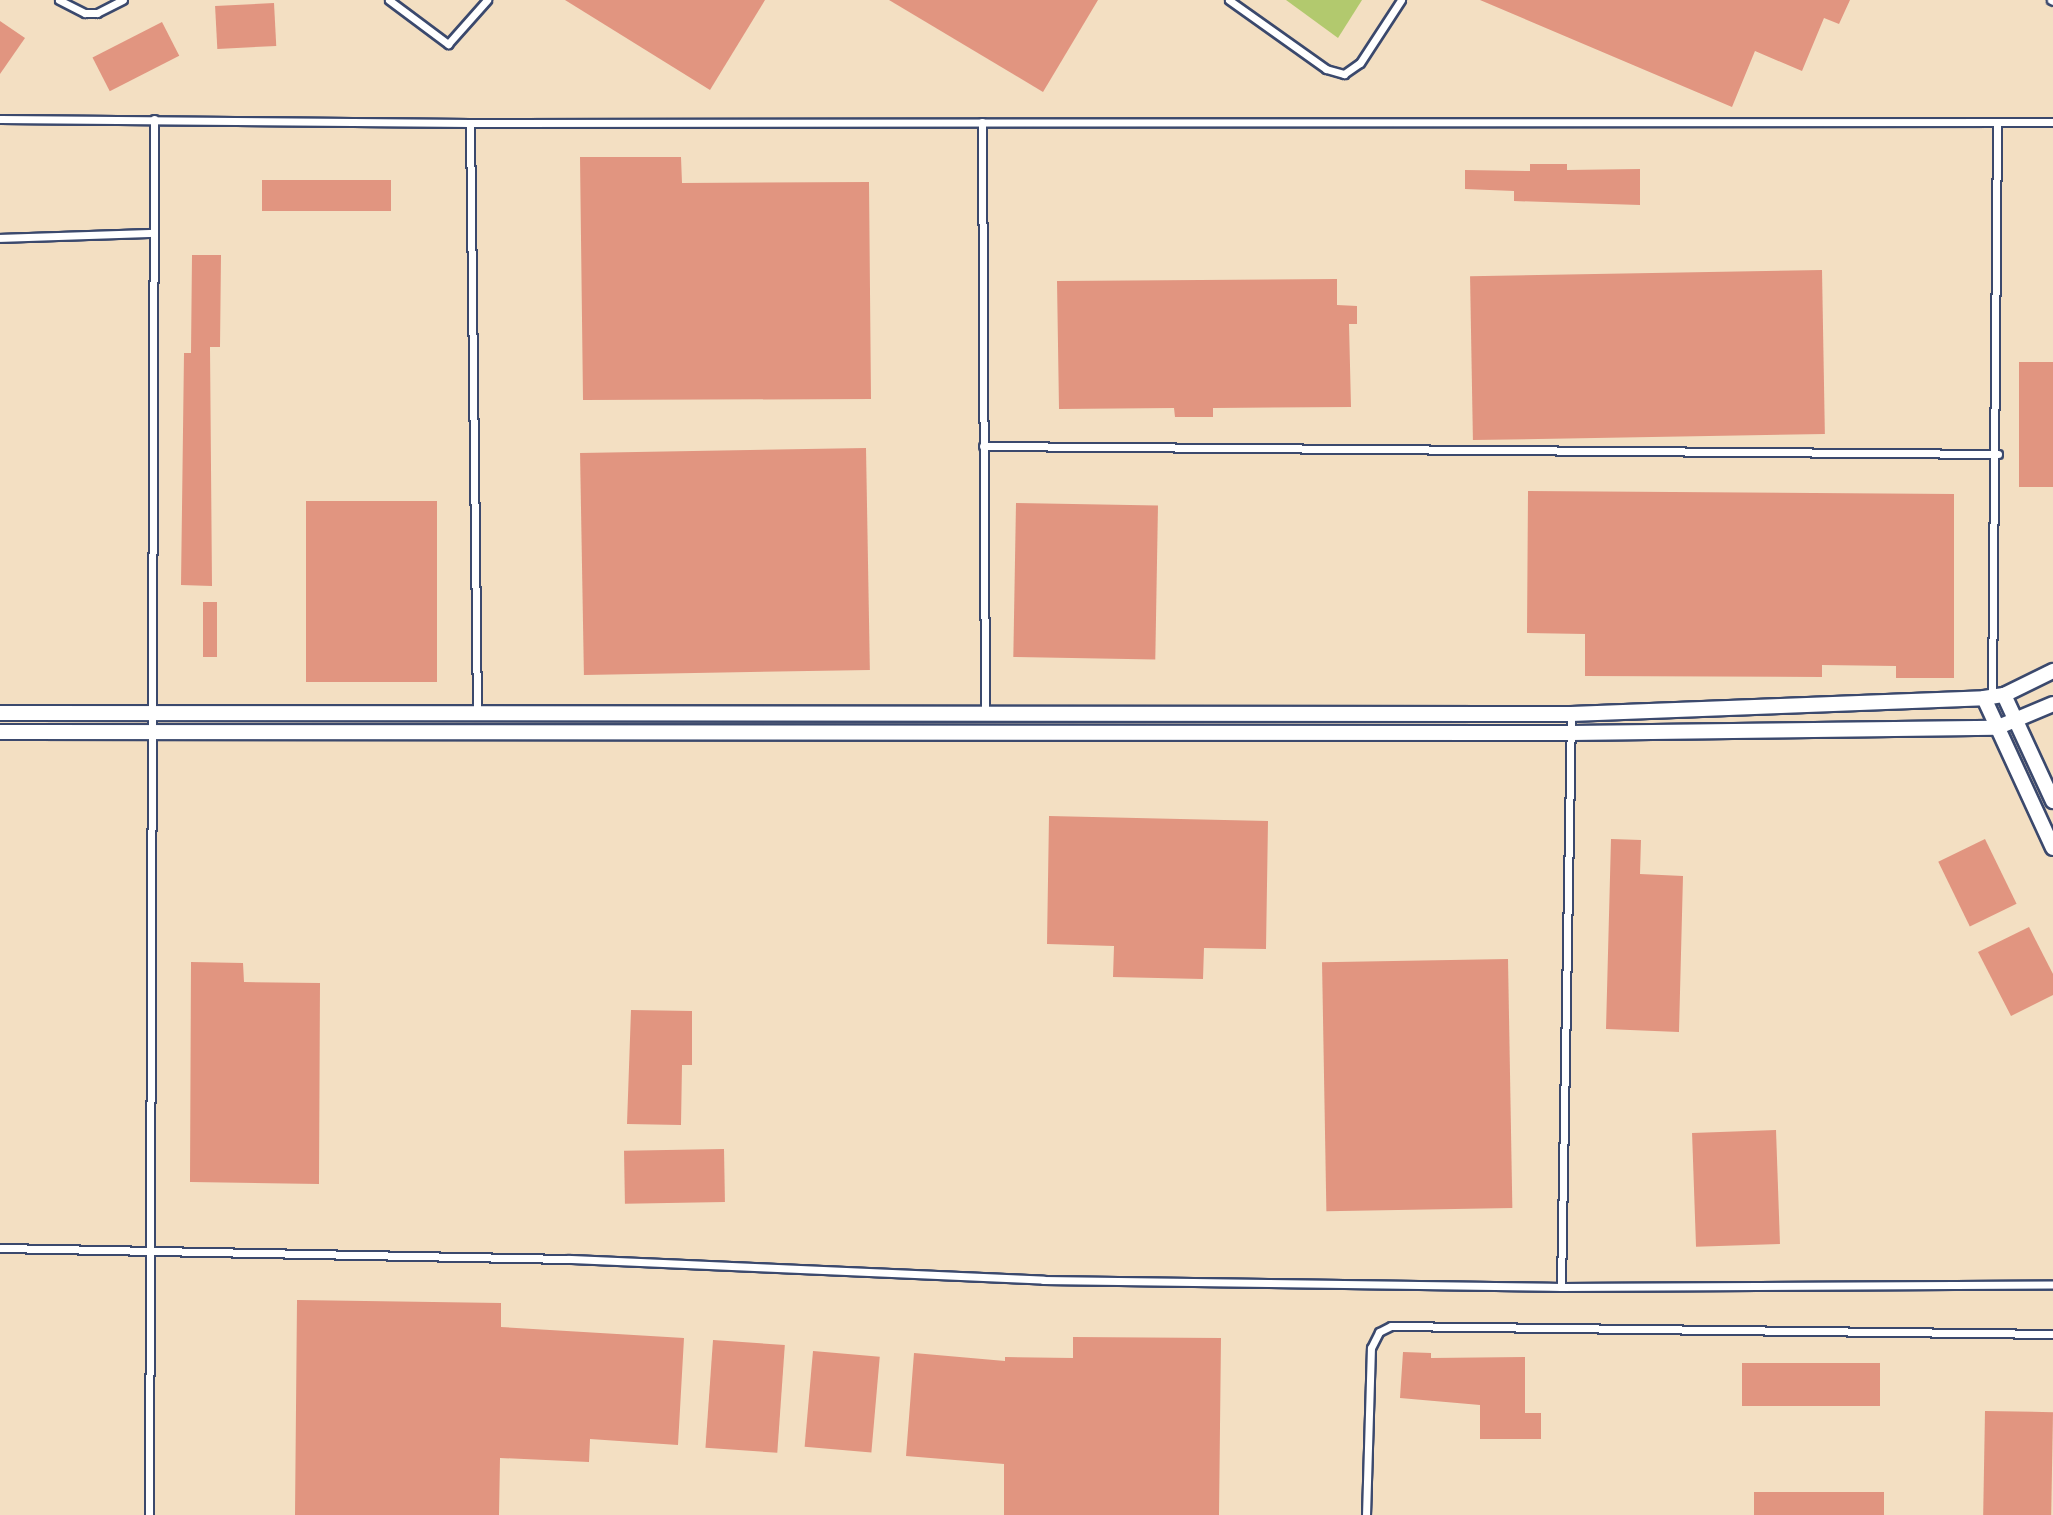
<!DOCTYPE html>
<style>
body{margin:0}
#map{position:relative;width:2053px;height:1515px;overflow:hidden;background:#f3dfc2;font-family:"Shantell Sans",sans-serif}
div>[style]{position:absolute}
.green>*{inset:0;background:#b2c96e}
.building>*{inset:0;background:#e19580;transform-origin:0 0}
.roads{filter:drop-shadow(2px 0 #3b496d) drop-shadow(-2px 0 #3b496d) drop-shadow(0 2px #3b496d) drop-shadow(0 -2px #3b496d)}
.service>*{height:7px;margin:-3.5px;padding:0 3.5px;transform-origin:3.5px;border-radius:3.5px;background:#fff}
.minor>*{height:14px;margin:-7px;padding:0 7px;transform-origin:7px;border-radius:7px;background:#fff}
span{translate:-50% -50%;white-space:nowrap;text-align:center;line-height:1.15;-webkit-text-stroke:6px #f7f3e8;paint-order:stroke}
</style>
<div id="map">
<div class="green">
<i style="clip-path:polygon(1286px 0,1362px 0,1338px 38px)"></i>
</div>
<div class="building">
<i style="clip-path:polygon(565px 0,765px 0,710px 90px)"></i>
<i style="clip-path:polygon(889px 0,1098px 0,1043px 92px)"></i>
<i style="clip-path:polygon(1480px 0,1850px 0,1839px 24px,1824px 18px,1802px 71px,1755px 51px,1732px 107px)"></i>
<i style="left:274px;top:3px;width:43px;height:59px;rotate:87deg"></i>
<i style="clip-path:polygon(0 21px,25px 38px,0 74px)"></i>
<i style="left:162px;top:22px;width:38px;height:78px;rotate:63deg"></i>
<i style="clip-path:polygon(580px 157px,681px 157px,682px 183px,869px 182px,871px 399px,583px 400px)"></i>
<i style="clip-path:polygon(1530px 164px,1567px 164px,1567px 170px,1640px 169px,1640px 205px,1514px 201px,1514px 191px,1465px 189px,1465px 170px,1530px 171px)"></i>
<i style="left:262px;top:180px;width:129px;height:31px"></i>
<i style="clip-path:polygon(192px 255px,221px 255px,220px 347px,210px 347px,212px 586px,181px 585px,184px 353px,191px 353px)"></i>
<i style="left:1822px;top:270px;width:164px;height:352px;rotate:89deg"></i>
<i style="clip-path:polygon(1337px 279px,1337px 305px,1357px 306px,1357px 324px,1349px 324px,1351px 407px,1213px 408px,1213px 417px,1175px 417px,1174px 408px,1059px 409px,1057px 281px)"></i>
<i style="left:2019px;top:362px;width:34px;height:125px"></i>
<i style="left:866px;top:448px;width:222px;height:286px;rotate:89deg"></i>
<i style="clip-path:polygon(1528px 491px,1954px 494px,1954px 678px,1896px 678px,1896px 666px,1822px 665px,1822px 677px,1585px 676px,1585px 634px,1527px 633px)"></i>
<i style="left:306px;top:501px;width:131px;height:181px"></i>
<i style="left:1016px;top:503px;width:142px;height:154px;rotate:1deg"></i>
<i style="left:203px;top:602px;width:14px;height:55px"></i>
<i style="clip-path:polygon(1049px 816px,1268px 821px,1266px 949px,1204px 948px,1203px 979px,1113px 977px,1114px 946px,1047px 944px)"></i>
<i style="clip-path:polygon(1611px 839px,1641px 840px,1640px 874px,1683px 876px,1679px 1032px,1606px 1029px)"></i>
<i style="left:1985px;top:839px;width:72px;height:52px;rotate:64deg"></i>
<i style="clip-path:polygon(2029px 927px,2053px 974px,2053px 995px,2011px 1016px,1978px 952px)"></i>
<i style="left:1508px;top:959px;width:249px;height:186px;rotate:89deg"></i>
<i style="clip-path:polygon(191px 962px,243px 963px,244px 982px,320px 983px,319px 1184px,190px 1182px)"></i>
<i style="clip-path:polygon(631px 1010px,692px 1011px,692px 1065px,682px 1065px,681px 1125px,627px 1124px)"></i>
<i style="left:1776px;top:1130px;width:114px;height:84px;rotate:88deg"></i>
<i style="left:724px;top:1149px;width:53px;height:100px;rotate:89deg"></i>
<i style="clip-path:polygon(297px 1300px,501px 1303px,501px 1327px,684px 1338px,678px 1445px,590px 1439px,589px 1462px,500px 1458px,499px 1515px,295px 1515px)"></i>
<i style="clip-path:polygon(1073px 1337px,1221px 1338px,1219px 1515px,1004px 1515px,1004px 1464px,906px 1456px,914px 1353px,1005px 1361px,1005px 1357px,1073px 1358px)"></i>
<i style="left:713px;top:1340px;width:72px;height:108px;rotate:4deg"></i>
<i style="left:813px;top:1351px;width:67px;height:96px;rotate:5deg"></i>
<i style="clip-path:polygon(1403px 1352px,1431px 1353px,1431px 1358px,1525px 1357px,1525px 1413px,1541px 1413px,1541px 1439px,1480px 1439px,1480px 1405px,1400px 1398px)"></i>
<i style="left:1742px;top:1363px;width:138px;height:43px"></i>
<i style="left:1985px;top:1411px;width:68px;height:104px;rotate:1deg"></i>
<i style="left:1754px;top:1492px;width:130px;height:23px"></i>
</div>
<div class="roads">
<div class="service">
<i style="left:59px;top:0;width:29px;rotate:27deg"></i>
<i style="left:85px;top:13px;width:12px"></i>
<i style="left:97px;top:13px;width:29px;rotate:-27deg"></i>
<i style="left:389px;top:0;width:74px;rotate:36.7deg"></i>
<i style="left:448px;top:44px;width:59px;rotate:-48.4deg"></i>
<i style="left:1229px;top:0;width:119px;rotate:35.4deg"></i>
<i style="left:1326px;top:69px;width:19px;rotate:16deg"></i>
<i style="left:1344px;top:74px;width:19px;rotate:-35deg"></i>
<i style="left:1360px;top:63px;width:75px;rotate:-56.9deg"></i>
<i style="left:2051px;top:0;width:2px;rotate:27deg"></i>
<i style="left:0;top:119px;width:470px;rotate:0.5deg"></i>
<i style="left:470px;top:123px;width:1583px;rotate:-0.04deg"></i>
<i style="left:982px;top:122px;width:592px;rotate:89.71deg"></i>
<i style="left:470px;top:123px;width:590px;rotate:89.32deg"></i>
<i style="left:0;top:238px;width:153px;rotate:-1.9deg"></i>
<i style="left:983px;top:446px;width:1015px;rotate:0.45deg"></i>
<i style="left:1992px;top:697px;width:575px;rotate:-89.5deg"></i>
<i style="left:0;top:1248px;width:569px;rotate:1.11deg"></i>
<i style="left:569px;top:1259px;width:474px;rotate:2.5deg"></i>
<i style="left:1043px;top:1280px;width:518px;rotate:0.77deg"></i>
<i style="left:1561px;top:1287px;width:492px;rotate:-0.3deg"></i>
<i style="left:1561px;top:1287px;width:573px;rotate:-89deg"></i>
<i style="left:149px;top:1515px;width:1396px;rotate:-89.79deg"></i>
<i style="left:1366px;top:1515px;width:167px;rotate:-88.3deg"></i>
<i style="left:1371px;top:1348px;width:18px;rotate:-63deg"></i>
<i style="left:1379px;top:1332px;width:13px;rotate:-27deg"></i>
<i style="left:1391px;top:1326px;width:662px;rotate:0.69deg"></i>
</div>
<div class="minor">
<i style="left:2004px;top:695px;width:117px;rotate:65.2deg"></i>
<i style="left:1984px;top:698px;width:165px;rotate:65.3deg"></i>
<i style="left:0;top:713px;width:1571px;rotate:0.04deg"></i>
<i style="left:1571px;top:714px;width:413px;rotate:-2.2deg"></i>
<i style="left:1984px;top:698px;width:20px;rotate:-9deg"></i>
<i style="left:2004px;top:695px;width:55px;rotate:-26.1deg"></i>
<i style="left:0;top:732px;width:1571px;rotate:0.04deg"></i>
<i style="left:1571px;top:733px;width:425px;rotate:-0.7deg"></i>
<i style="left:1996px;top:728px;width:62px;rotate:-22.8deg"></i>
</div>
</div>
</div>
